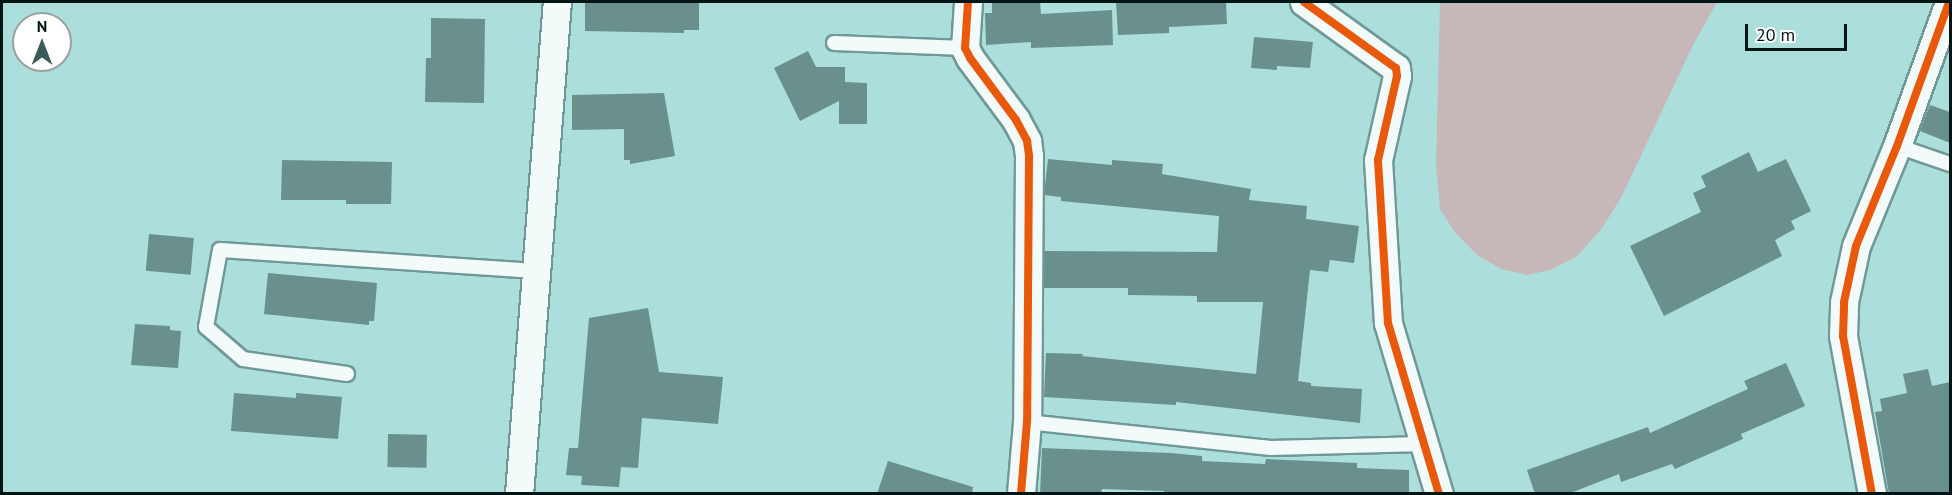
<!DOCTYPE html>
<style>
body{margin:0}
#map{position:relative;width:1952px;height:495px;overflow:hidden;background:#acdedc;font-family:"PT Sans",sans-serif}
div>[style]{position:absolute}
.green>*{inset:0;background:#c6b7b9}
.building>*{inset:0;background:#69908c;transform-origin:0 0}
.roads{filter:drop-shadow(2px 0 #6f9997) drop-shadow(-2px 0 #6f9997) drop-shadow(0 2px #6f9997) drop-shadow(0 -2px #6f9997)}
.lane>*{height:14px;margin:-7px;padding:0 7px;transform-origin:7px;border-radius:7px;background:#f3fafa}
.street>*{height:27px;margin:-13.5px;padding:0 13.5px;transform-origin:13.5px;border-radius:13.5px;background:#f3fafa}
.cycleway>*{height:8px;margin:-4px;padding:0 4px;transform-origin:4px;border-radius:4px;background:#e8590c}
span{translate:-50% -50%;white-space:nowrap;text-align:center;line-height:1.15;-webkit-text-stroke:6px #fff;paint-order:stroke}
.frame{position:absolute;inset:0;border:3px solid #001514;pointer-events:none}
.north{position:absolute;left:12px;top:12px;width:60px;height:60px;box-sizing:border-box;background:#fff;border:2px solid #99a1a1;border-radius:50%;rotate:0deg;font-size:16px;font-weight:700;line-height:24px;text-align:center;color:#001514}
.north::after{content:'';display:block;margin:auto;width:21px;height:27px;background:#3c5b5a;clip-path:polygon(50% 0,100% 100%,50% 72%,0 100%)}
.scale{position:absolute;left:1745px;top:24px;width:102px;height:27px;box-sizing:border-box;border:3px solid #001514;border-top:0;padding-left:8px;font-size:18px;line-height:21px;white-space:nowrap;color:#001514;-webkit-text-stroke:4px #fff;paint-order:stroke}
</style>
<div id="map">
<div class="green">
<i style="clip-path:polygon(1440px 2px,1717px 2px,1693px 45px,1621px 198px,1600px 231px,1576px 257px,1550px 270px,1527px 275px,1501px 269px,1477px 255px,1454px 231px,1440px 209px,1436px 164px)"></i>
</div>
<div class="building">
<i style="clip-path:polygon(585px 2px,699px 2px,699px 30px,684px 30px,684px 33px,585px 31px)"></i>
<i style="clip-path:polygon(992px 2px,1040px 2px,1041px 14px,1112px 10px,1113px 45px,1031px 48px,1031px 42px,986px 45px,985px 13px,992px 13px)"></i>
<i style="clip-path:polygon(1116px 2px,1226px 2px,1227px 24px,1169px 27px,1169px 33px,1118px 35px)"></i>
<i style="clip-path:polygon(431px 18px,485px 19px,484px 103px,425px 102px,426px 58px,431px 58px)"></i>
<i style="clip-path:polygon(1254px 37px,1313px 42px,1310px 68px,1277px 66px,1277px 70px,1251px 68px)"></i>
<i style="clip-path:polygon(808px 51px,816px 67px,845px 67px,845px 82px,867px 83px,867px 124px,839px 124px,839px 101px,800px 121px,774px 68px)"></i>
<i style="clip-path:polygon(664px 93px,675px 156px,630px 164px,630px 160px,624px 160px,624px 129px,572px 130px,572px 95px)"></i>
<i style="clip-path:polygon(1930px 105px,1950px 112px,1950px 143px,1920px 131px)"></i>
<i style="clip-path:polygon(1749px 152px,1758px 172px,1786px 159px,1811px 211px,1791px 221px,1795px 229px,1775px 240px,1782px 256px,1664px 316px,1630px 246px,1701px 212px,1693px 193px,1706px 187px,1701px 176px)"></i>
<i style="clip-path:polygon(1048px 159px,1112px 165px,1112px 160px,1163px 164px,1162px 174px,1251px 189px,1249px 200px,1307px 206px,1306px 219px,1359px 226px,1354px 263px,1330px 260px,1328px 272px,1310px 270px,1298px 381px,1311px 383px,1311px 386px,1362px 389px,1360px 423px,1176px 402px,1176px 405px,1044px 397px,1046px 353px,1083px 354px,1082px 356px,1256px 374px,1263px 302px,1197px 302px,1197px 296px,1128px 295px,1128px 288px,1044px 288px,1044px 251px,1217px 252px,1219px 216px,1061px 201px,1061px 197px,1044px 195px)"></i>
<i style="clip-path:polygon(282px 160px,392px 162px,391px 204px,346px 204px,346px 200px,281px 200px)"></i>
<i style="left:149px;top:234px;width:45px;height:37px;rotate:5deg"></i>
<i style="clip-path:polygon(268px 273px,377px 283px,374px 321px,369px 321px,369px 325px,264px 314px)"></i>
<i style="clip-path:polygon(648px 308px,659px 372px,723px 377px,718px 424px,642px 418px,638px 468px,621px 467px,619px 487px,581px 485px,582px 476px,566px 475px,569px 448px,578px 448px,589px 318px)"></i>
<i style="clip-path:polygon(135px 324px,170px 326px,170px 330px,181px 331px,178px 368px,131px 365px)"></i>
<i style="clip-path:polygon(1786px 363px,1805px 406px,1741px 434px,1743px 439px,1675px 469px,1672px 464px,1621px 482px,1619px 474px,1568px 494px,1535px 494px,1527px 470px,1648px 427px,1650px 433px,1748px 389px,1744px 381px)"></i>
<i style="clip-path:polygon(1928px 369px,1932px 386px,1950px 382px,1950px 494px,1889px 494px,1875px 412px,1882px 411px,1880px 399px,1907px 393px,1903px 374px)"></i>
<i style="clip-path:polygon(234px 393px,296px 398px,296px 393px,342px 397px,338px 439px,231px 431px)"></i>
<i style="left:388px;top:434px;width:39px;height:33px;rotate:1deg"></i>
<i style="clip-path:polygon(1042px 448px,1171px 453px,1202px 456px,1202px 461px,1265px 464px,1266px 459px,1357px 463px,1357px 468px,1409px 470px,1409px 494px,1164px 494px,1164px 491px,1102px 489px,1101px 494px,1040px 494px)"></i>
<i style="clip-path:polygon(888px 461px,973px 487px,972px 494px,877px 494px)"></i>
</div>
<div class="roads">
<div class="lane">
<i style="left:834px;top:43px;width:131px;rotate:2.2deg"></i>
<i style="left:1897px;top:146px;width:56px;rotate:18.8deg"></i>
<i style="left:347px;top:374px;width:105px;rotate:-171.8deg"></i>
<i style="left:243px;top:359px;width:49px;rotate:-139.1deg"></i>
<i style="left:206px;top:327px;width:78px;rotate:-79.7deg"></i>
<i style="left:220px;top:250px;width:317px;rotate:3.8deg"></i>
<i style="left:1027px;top:422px;width:245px;rotate:6.1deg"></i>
<i style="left:1271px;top:448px;width:153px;rotate:-1.5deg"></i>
</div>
<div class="street">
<i style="left:968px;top:2px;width:46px;rotate:93.7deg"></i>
<i style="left:965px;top:48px;width:11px;rotate:63deg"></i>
<i style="left:970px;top:58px;width:77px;rotate:53.4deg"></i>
<i style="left:1016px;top:120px;width:24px;rotate:62deg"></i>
<i style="left:1027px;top:141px;width:15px;rotate:82deg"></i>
<i style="left:1029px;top:156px;width:266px;rotate:90.4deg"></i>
<i style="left:1027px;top:422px;width:72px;rotate:94.8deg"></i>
<i style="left:1304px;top:2px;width:113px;rotate:35.7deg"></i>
<i style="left:1396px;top:68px;width:8px;rotate:83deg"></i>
<i style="left:1397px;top:76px;width:86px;rotate:102.7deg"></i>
<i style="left:1378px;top:160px;width:163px;rotate:86.5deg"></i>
<i style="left:1388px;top:323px;width:178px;rotate:73.4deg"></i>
<i style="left:519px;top:494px;width:493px;rotate:-85.6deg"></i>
<i style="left:1872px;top:494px;width:161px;rotate:-100.4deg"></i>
<i style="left:1843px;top:336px;width:34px;rotate:-88deg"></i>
<i style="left:1844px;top:302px;width:57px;rotate:-77.9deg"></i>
<i style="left:1856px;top:246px;width:108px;rotate:-67.7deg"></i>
<i style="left:1897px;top:146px;width:153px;rotate:-70.1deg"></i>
</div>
</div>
<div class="cycleway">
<i style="left:968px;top:2px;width:46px;rotate:93.7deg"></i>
<i style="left:965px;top:48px;width:11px;rotate:63deg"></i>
<i style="left:970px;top:58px;width:77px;rotate:53.4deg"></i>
<i style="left:1016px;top:120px;width:24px;rotate:62deg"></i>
<i style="left:1027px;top:141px;width:15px;rotate:82deg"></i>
<i style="left:1029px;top:156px;width:266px;rotate:90.4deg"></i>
<i style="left:1027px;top:422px;width:72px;rotate:94.8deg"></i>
<i style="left:1304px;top:2px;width:113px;rotate:35.7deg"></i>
<i style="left:1396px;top:68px;width:8px;rotate:83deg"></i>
<i style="left:1397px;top:76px;width:86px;rotate:102.7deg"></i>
<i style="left:1378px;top:160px;width:163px;rotate:86.5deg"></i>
<i style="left:1388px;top:323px;width:178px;rotate:73.4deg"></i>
<i style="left:1872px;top:494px;width:161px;rotate:-100.4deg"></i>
<i style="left:1843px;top:336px;width:34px;rotate:-88deg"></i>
<i style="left:1844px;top:302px;width:57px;rotate:-77.9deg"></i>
<i style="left:1856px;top:246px;width:108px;rotate:-67.7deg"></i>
<i style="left:1897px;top:146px;width:153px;rotate:-70.1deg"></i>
</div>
<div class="frame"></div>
<div class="north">N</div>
<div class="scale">20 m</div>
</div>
